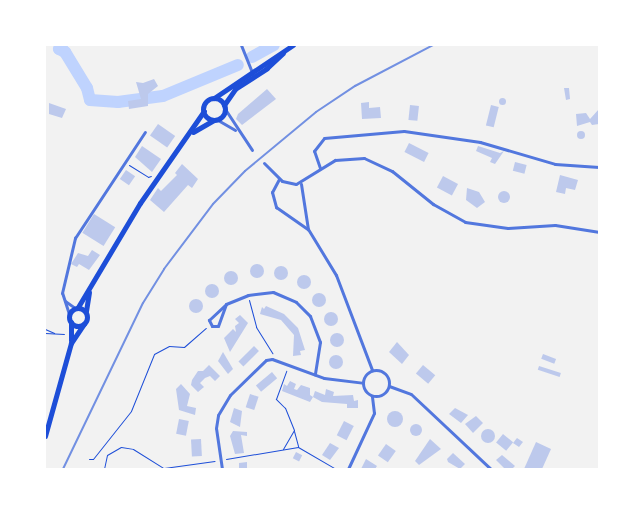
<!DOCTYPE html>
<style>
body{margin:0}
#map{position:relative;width:644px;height:514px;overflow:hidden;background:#f2f2f2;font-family:"Space Grotesk",sans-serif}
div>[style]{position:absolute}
.river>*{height:12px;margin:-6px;padding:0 6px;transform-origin:6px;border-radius:6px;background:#bfd3fe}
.building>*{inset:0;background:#bdc9ec;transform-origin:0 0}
.round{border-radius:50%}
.path>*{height:1px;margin:-0.5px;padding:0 0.5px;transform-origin:0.5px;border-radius:0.5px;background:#1d4ed8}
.minor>*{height:3px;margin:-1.5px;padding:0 1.5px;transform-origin:1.5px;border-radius:1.5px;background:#5277de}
.minor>.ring{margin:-1.5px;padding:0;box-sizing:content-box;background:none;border:3px solid #5277de;border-radius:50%}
.primary>*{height:5px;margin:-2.5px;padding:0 2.5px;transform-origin:2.5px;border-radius:2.5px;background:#1d4ed8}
.primary>.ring{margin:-2.5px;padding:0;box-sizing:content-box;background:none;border:5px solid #1d4ed8;border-radius:50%}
.rail>*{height:2px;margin:-1px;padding:0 1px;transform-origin:1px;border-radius:1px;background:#7290e2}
span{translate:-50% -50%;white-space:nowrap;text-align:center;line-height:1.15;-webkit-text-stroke:4px #fff;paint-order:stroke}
.frame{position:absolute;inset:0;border:46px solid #fff;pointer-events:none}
</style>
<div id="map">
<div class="river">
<i style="left:62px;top:45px;width:5px;rotate:127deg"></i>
<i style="left:59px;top:49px;width:7px;rotate:27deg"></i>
<i style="left:65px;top:52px;width:42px;rotate:58.6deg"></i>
<i style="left:87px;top:88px;width:12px;rotate:76deg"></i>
<i style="left:90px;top:100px;width:28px;rotate:4deg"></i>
<i style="left:118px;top:102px;width:45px;rotate:-7.6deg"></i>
<i style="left:163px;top:96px;width:81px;rotate:-22.5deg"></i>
<i style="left:252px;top:57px;width:25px;rotate:-29deg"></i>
</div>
<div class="building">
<i style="clip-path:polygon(154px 79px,158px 86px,148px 94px,148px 106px,129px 109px,128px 101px,141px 99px,136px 82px,143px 83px)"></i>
<i style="clip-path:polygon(564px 88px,569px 88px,570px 99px,566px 100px)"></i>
<i style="clip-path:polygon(267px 89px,276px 99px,242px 125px,236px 119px,238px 114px)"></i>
<i class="round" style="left:498.5px;top:97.5px;width:7px;height:7px"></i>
<i style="clip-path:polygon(369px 102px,369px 108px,380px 107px,381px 118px,362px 119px,361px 103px)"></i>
<i style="clip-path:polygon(49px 103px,66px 109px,62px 118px,49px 114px)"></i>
<i style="left:410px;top:105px;width:9px;height:15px;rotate:6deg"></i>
<i style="left:491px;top:105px;width:8px;height:21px;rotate:14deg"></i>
<i style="clip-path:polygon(599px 109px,599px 124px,592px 125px,590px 122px,577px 126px,576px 114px,586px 113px,590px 119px)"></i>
<i style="left:158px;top:124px;width:21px;height:14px;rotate:35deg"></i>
<i class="round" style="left:577px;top:131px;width:8px;height:8px"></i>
<i style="left:409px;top:143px;width:22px;height:10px;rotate:27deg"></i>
<i style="clip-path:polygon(142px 146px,161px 159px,152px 172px,135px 157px)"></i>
<i style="clip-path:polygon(478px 146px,500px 153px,504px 151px,495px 164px,490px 162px,492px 158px,476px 151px)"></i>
<i style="left:515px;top:162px;width:12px;height:9px;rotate:14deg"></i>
<i style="clip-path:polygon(182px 164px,198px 179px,192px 188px,188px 185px,164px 212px,150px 200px,158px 188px,161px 191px,177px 175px,175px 173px)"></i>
<i style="left:126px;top:170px;width:11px;height:11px;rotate:34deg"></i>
<i style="clip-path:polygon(560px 175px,578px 180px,575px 190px,566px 188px,565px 194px,556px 192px)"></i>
<i style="left:443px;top:176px;width:17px;height:13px;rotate:28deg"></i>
<i style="clip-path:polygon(467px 188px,479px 192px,485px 202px,477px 208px,466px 200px)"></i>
<i class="round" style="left:498px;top:191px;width:12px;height:12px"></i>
<i style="left:94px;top:214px;width:25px;height:22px;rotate:32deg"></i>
<i style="clip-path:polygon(92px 250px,100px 255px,89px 270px,79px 264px,77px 267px,71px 264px,78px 253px,88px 256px)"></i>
<i class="round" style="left:250px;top:264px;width:14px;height:14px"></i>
<i class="round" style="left:274px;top:266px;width:14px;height:14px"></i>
<i class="round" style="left:224px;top:271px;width:14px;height:14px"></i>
<i class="round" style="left:297px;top:275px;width:14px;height:14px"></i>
<i class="round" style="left:205px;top:284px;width:14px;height:14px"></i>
<i class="round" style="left:312px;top:293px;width:14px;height:14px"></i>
<i class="round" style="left:189px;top:299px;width:14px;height:14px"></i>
<i style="clip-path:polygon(266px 306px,284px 314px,298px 328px,305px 350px,300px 351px,301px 355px,293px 356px,294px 335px,281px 320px,260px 314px,262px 307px,264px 309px)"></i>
<i class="round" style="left:324px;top:312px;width:14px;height:14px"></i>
<i style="clip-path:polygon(240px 315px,248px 323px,230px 352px,224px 338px,233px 329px,236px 332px,235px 326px,239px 323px,235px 319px)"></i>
<i class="round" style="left:330px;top:333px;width:14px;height:14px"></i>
<i style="clip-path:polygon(397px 342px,409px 355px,402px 364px,389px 352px)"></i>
<i style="left:254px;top:346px;width:7px;height:22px;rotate:45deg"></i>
<i style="clip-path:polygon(223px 352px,233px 369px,228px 374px,218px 361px)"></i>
<i style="left:543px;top:354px;width:14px;height:5px;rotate:21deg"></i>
<i class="round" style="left:329px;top:355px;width:14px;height:14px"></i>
<i style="clip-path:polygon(209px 365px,220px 376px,215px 381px,210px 376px,205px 378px,200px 383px,204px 387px,198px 392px,191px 385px,192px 380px,198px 371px,203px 371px)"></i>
<i style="left:423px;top:365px;width:16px;height:11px;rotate:40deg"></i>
<i style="left:539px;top:366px;width:23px;height:4px;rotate:18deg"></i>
<i style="left:272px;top:372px;width:8px;height:21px;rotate:50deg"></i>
<i style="clip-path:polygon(290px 381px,296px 384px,294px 389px,297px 390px,301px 385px,310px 388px,310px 395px,313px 397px,315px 391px,325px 395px,326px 389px,334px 392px,333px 396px,353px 395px,354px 401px,358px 400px,358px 408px,347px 408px,347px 404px,322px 402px,313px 397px,310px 402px,282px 391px,284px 384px,287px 386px)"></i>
<i style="clip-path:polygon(181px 384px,190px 394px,187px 406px,196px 408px,195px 415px,179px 410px,176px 389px)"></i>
<i style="left:250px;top:394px;width:9px;height:14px;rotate:18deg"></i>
<i style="clip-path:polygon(234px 408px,242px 411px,240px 427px,230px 422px)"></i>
<i style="clip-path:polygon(455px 408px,468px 415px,461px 423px,449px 414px)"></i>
<i class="round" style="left:387px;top:411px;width:16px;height:16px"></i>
<i style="clip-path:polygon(476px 416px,483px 423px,473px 433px,465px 424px)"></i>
<i style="left:179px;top:419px;width:10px;height:15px;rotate:11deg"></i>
<i style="left:344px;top:421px;width:11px;height:16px;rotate:27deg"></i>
<i class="round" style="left:410px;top:424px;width:12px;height:12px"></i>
<i class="round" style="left:481px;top:429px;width:14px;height:14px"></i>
<i style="clip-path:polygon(233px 431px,247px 432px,247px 436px,241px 435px,244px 453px,235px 454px,230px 436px)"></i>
<i style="left:503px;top:434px;width:13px;height:11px;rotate:39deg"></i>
<i style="clip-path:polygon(517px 438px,523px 442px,519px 447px,513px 443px)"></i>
<i style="left:201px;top:439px;width:17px;height:10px;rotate:87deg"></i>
<i style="clip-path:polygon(430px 439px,441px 449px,419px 465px,415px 461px)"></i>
<i style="clip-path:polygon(536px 442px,551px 449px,542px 469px,524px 469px)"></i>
<i style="clip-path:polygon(330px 443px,339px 448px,330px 460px,322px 455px)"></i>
<i style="left:386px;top:444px;width:12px;height:14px;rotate:35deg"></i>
<i style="left:296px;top:452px;width:7px;height:7px;rotate:27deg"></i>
<i style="clip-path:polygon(453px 453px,465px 464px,460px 469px,448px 462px,447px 459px)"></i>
<i style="clip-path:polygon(502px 455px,515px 466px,512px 469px,505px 469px,496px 460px)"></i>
<i style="clip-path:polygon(366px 459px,377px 466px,375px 469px,361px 469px)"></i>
<i style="clip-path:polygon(247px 462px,247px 469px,239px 469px,239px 463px)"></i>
</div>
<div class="path">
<i style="left:129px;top:165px;width:22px;rotate:32deg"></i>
<i style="left:148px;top:177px;width:3px;rotate:-18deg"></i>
<i style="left:249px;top:300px;width:28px;rotate:75deg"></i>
<i style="left:256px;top:327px;width:31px;rotate:58deg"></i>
<i style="left:45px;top:329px;width:10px;rotate:24deg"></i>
<i style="left:45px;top:333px;width:19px;rotate:3deg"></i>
<i style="left:294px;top:431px;width:16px;rotate:75deg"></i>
<i style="left:283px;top:449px;width:22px;rotate:-60deg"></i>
<i style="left:294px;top:430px;width:24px;rotate:-112deg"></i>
<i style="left:285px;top:408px;width:13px;rotate:-135deg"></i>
<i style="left:276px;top:399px;width:30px;rotate:-70deg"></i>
<i style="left:89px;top:459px;width:4px"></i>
<i style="left:93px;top:459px;width:61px;rotate:-51.6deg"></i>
<i style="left:131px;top:411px;width:61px;rotate:-68deg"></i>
<i style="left:154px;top:354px;width:17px;rotate:-28deg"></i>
<i style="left:169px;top:346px;width:15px;rotate:4deg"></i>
<i style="left:184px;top:347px;width:29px;rotate:-41deg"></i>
<i style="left:226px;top:459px;width:73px;rotate:-9.5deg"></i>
<i style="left:298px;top:447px;width:44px;rotate:30.1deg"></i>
<i style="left:104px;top:469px;width:14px;rotate:-78deg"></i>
<i style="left:107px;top:455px;width:16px;rotate:-30deg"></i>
<i style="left:121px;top:447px;width:12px;rotate:9deg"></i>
<i style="left:133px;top:449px;width:36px;rotate:32deg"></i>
<i style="left:164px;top:468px;width:51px;rotate:-7.8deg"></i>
</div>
<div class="minor">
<i style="left:241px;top:45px;width:31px;rotate:68deg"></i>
<i style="left:225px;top:109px;width:49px;rotate:56.6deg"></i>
<i style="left:216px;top:119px;width:22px;rotate:30deg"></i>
<i style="left:264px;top:163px;width:25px;rotate:45deg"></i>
<i style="left:282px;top:181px;width:14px;rotate:12deg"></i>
<i style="left:296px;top:184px;width:46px;rotate:-31.6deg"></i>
<i style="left:335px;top:160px;width:29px;rotate:-4deg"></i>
<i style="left:364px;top:158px;width:31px;rotate:25deg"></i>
<i style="left:392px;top:171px;width:53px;rotate:38.8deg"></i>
<i style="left:433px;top:204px;width:37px;rotate:29deg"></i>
<i style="left:465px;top:222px;width:43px;rotate:7.9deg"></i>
<i style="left:508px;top:228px;width:47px;rotate:-3.7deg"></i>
<i style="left:555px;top:225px;width:45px;rotate:9deg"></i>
<i style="left:320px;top:168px;width:18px;rotate:-109deg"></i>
<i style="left:314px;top:151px;width:16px;rotate:-52deg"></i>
<i style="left:324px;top:138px;width:80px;rotate:-5deg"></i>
<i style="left:404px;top:131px;width:77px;rotate:8.2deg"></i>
<i style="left:480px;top:142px;width:78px;rotate:16.3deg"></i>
<i style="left:555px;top:164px;width:44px;rotate:3.9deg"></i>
<i style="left:279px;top:179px;width:15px;rotate:118deg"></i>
<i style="left:272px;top:192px;width:16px;rotate:75deg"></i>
<i style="left:276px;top:207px;width:38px;rotate:35deg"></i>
<i style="left:301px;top:184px;width:46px;rotate:81.2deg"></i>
<i style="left:308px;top:229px;width:54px;rotate:58.7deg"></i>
<i style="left:336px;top:275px;width:102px;rotate:69.2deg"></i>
<i style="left:65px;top:301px;width:12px;rotate:35deg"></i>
<i style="left:226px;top:304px;width:23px;rotate:110deg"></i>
<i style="left:218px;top:326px;width:6px;rotate:180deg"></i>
<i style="left:212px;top:326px;width:7px;rotate:-117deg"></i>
<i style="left:209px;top:320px;width:23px;rotate:-43deg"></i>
<i style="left:226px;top:304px;width:24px;rotate:-22deg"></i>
<i style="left:248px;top:295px;width:25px;rotate:-7deg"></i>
<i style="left:273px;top:292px;width:25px;rotate:23deg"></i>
<i style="left:296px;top:302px;width:20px;rotate:45deg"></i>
<i style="left:310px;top:316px;width:28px;rotate:69deg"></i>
<i style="left:320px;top:342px;width:33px;rotate:99deg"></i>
<i style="left:69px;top:314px;width:22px;rotate:-108deg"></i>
<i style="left:62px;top:293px;width:57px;rotate:-76.7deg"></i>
<i style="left:75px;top:238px;width:127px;rotate:-56.6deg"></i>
<i class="ring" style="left:363px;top:370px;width:23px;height:23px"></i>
<i style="left:389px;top:386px;width:23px;rotate:20deg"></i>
<i style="left:411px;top:394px;width:110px;rotate:43.2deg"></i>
<i style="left:222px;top:469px;width:41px;rotate:-98.3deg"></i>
<i style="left:216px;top:428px;width:13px;rotate:-81deg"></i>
<i style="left:218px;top:415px;width:23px;rotate:-59deg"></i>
<i style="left:230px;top:395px;width:50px;rotate:-44.2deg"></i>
<i style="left:266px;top:360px;width:6px;rotate:-9deg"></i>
<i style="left:272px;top:359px;width:55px;rotate:20.1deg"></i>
<i style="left:324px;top:378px;width:38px;rotate:7deg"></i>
<i style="left:348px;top:469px;width:62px;rotate:-65.1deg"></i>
<i style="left:374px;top:413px;width:17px;rotate:-97deg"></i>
</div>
<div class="primary">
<i style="left:214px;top:98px;width:95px;rotate:-33.9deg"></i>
<i class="ring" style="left:203px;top:98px;width:17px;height:17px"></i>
<i style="left:224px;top:105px;width:19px;rotate:-55deg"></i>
<i style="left:235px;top:89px;width:38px;rotate:-33deg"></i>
<i style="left:267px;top:68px;width:22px;rotate:-43deg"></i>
<i style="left:193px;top:132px;width:24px;rotate:-30deg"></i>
<i style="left:78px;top:307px;width:121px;rotate:-59.2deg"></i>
<i style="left:140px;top:203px;width:112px;rotate:-55.2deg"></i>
<i class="ring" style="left:69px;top:308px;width:13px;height:13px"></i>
<i style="left:86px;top:311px;width:19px;rotate:-81deg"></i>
<i style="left:71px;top:322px;width:18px;rotate:90deg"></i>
<i style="left:45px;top:436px;width:97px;rotate:-74.4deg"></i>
<i style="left:71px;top:343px;width:23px;rotate:-56deg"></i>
</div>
<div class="rail">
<i style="left:63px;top:469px;width:184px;rotate:-64.3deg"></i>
<i style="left:143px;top:303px;width:40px;rotate:-58deg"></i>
<i style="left:164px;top:269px;width:81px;rotate:-53deg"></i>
<i style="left:213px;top:204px;width:46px;rotate:-45.9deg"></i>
<i style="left:245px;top:171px;width:92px;rotate:-39.7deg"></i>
<i style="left:316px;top:112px;width:47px;rotate:-33.7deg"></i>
<i style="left:355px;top:86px;width:88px;rotate:-27.7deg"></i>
</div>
<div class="frame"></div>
</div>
